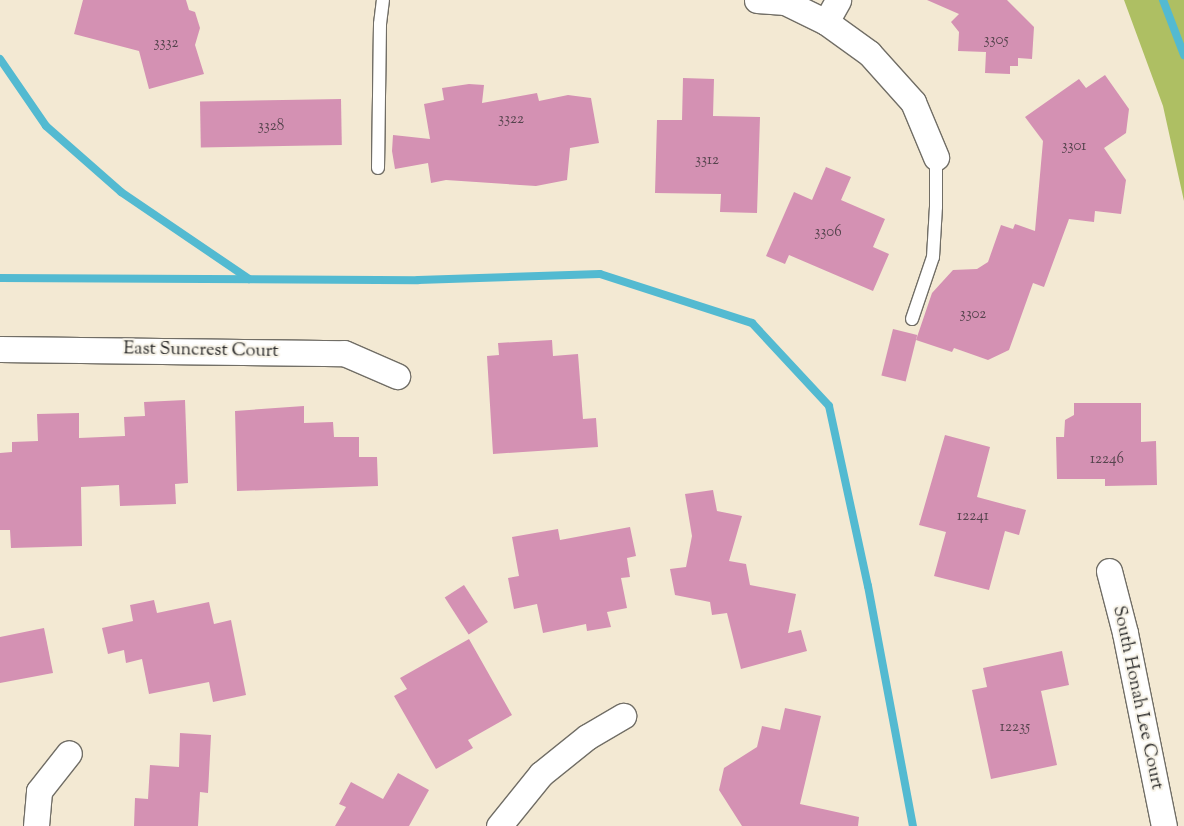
<!DOCTYPE html>
<style>
body{margin:0}
#map{position:relative;width:1184px;height:826px;overflow:hidden;background:#f3e9d3;font-family:"Sorts Mill Goudy",serif}
div>[style]{position:absolute}
.green>*{inset:0;background:#aebf63}
.stream>*{height:8px;margin:-4px;padding:0 4px;transform-origin:4px;border-radius:4px;background:#53bad1}
.building>*{inset:0;background:#d491b3;transform-origin:0 0}
.roads{filter:drop-shadow(1px 0 #716e66) drop-shadow(-1px 0 #716e66) drop-shadow(0 1px #716e66) drop-shadow(0 -1px #716e66)}
.service>*{height:12px;margin:-6px;padding:0 6px;transform-origin:6px;border-radius:6px;background:#fff}
.minor>*{height:25px;margin:-12.5px;padding:0 12.5px;transform-origin:12.5px;border-radius:12.5px;background:#fff}
span{translate:-50% -50%;white-space:nowrap;text-align:center;line-height:1.15;-webkit-text-stroke:4px #f7f3e8;paint-order:stroke}
.number-label{font-size:15px;color:#55444d}
.number-label span{-webkit-text-stroke-width:0}
.street-label{font-size:18px;color:#2b2b2b}
</style>
<div id="map">
<div class="green">
<i style="clip-path:polygon(1124px 0,1184px 0,1184px 201px,1163px 106px)"></i>
</div>
<div class="stream">
<i style="left:1163px;top:0;width:59px;rotate:69.1deg"></i>
<i style="left:0;top:59px;width:81px;rotate:55.5deg"></i>
<i style="left:46px;top:126px;width:100px;rotate:41.3deg"></i>
<i style="left:121px;top:192px;width:155px;rotate:34.2deg"></i>
<i style="left:0;top:278px;width:418px;rotate:0.3deg"></i>
<i style="left:418px;top:280px;width:182px;rotate:-1.9deg"></i>
<i style="left:600px;top:274px;width:160px;rotate:17.9deg"></i>
<i style="left:752px;top:323px;width:113px;rotate:47.1deg"></i>
<i style="left:829px;top:406px;width:184px;rotate:77.8deg"></i>
<i style="left:868px;top:586px;width:244px;rotate:79.4deg"></i>
</div>
<div class="building">
<i style="clip-path:polygon(83px 0,186px 0,189px 10px,195px 12px,200px 28px,195px 45px,204px 74px,149px 89px,139px 51px,74px 34px)"></i>
<i style="clip-path:polygon(927px 0,1007px 0,1034px 27px,1032px 59px,1018px 58px,1018px 66px,1010px 66px,1010px 74px,985px 73px,986px 52px,958px 51px,959px 32px,951px 22px,959px 14px)"></i>
<i style="clip-path:polygon(1105px 75px,1129px 109px,1126px 133px,1104px 148px,1126px 180px,1121px 214px,1095px 211px,1094px 222px,1069px 219px,1044px 287px,1033px 283px,1009px 350px,988px 360px,954px 348px,952px 352px,916px 340px,932px 293px,953px 270px,977px 269px,988px 262px,1001px 225px,1013px 229px,1015px 224px,1035px 231px,1043px 141px,1025px 117px,1079px 79px,1086px 88px)"></i>
<i style="clip-path:polygon(683px 78px,714px 79px,713px 116px,760px 117px,757px 213px,720px 212px,721px 194px,655px 193px,657px 120px,682px 120px)"></i>
<i style="clip-path:polygon(469px 84px,484px 85px,482px 103px,537px 93px,539px 101px,568px 95px,591px 98px,599px 143px,570px 148px,567px 180px,536px 186px,446px 180px,431px 183px,428px 163px,395px 169px,392px 151px,393px 135px,430px 139px,424px 104px,444px 100px,442px 88px)"></i>
<i style="left:341px;top:99px;width:46px;height:141px;rotate:89deg"></i>
<i style="clip-path:polygon(826px 167px,851px 177px,841px 200px,885px 219px,873px 247px,889px 254px,873px 291px,789px 255px,785px 264px,766px 256px,794px 192px,812px 200px)"></i>
<i style="left:893px;top:329px;width:25px;height:48px;rotate:14deg"></i>
<i style="clip-path:polygon(552px 340px,553px 356px,578px 354px,583px 419px,596px 418px,598px 447px,493px 454px,487px 356px,499px 355px,498px 343px)"></i>
<i style="clip-path:polygon(185px 400px,188px 483px,175px 484px,176px 504px,120px 506px,119px 485px,81px 487px,82px 546px,11px 548px,10px 530px,0 530px,0 453px,12px 452px,12px 442px,38px 441px,37px 414px,79px 413px,79px 438px,125px 436px,124px 417px,145px 416px,144px 402px)"></i>
<i style="clip-path:polygon(1074px 403px,1141px 403px,1141px 442px,1156px 441px,1157px 485px,1105px 486px,1105px 479px,1057px 479px,1056px 437px,1064px 437px,1065px 420px,1074px 415px)"></i>
<i style="clip-path:polygon(304px 406px,304px 423px,333px 422px,334px 437px,359px 437px,359px 457px,377px 457px,378px 486px,237px 491px,235px 411px)"></i>
<i style="clip-path:polygon(945px 435px,990px 447px,977px 497px,1026px 510px,1019px 535px,1005px 531px,989px 590px,934px 576px,946px 532px,919px 525px)"></i>
<i style="clip-path:polygon(713px 490px,717px 511px,742px 516px,729px 561px,746px 564px,750px 585px,796px 594px,788px 633px,801px 630px,807px 651px,741px 669px,727px 613px,712px 615px,710px 602px,675px 595px,670px 569px,686px 567px,692px 536px,685px 494px)"></i>
<i style="clip-path:polygon(630px 527px,636px 556px,627px 558px,630px 577px,621px 578px,627px 608px,607px 612px,611px 627px,587px 631px,586px 624px,543px 633px,537px 604px,514px 609px,508px 578px,519px 576px,512px 537px,558px 529px,560px 540px)"></i>
<i style="left:464px;top:585px;width:44px;height:23px;rotate:57deg"></i>
<i style="clip-path:polygon(154px 600px,157px 613px,209px 602px,214px 624px,231px 620px,246px 695px,213px 702px,209px 682px,149px 694px,142px 659px,126px 663px,124px 650px,108px 654px,102px 628px,133px 621px,130px 605px)"></i>
<i style="clip-path:polygon(44px 628px,53px 673px,0 683px,0 637px)"></i>
<i style="clip-path:polygon(469px 639px,512px 715px,468px 740px,473px 748px,436px 769px,394px 696px,407px 689px,400px 678px)"></i>
<i style="clip-path:polygon(1062px 651px,1069px 685px,1041px 691px,1057px 765px,991px 779px,972px 690px,987px 687px,983px 668px)"></i>
<i style="clip-path:polygon(785px 708px,821px 716px,800px 804px,859px 817px,858px 826px,742px 826px,719px 790px,724px 768px,757px 747px,762px 726px,780px 730px)"></i>
<i style="clip-path:polygon(180px 733px,211px 735px,208px 793px,200px 792px,198px 826px,134px 826px,135px 798px,148px 799px,150px 765px,179px 767px)"></i>
<i style="clip-path:polygon(398px 773px,429px 790px,409px 826px,335px 826px,346px 807px,339px 804px,351px 782px,383px 799px)"></i>
</div>
<div class="roads">
<div class="service">
<i style="left:378px;top:168px;width:144px;rotate:-89.2deg"></i>
<i style="left:380px;top:24px;width:24px;rotate:-83deg"></i>
<i style="left:912px;top:319px;width:65px;rotate:-71.3deg"></i>
<i style="left:933px;top:257px;width:50px;rotate:-86.6deg"></i>
<i style="left:936px;top:207px;width:50px;rotate:-90deg"></i>
</div>
<div class="minor">
<i style="left:757px;top:0;width:28px;rotate:4deg"></i>
<i style="left:785px;top:2px;width:46px;rotate:26deg"></i>
<i style="left:826px;top:22px;width:53px;rotate:35.8deg"></i>
<i style="left:869px;top:53px;width:66px;rotate:48.1deg"></i>
<i style="left:913px;top:102px;width:60px;rotate:67.3deg"></i>
<i style="left:826px;top:22px;width:25px;rotate:-61deg"></i>
<i style="left:0;top:349px;width:344px;rotate:0.7deg"></i>
<i style="left:344px;top:353px;width:58px;rotate:23.5deg"></i>
<i style="left:1109px;top:571px;width:64px;rotate:75.5deg"></i>
<i style="left:1125px;top:633px;width:197px;rotate:78.6deg"></i>
<i style="left:36px;top:826px;width:35px;rotate:-85deg"></i>
<i style="left:39px;top:791px;width:48px;rotate:-51.7deg"></i>
<i style="left:499px;top:826px;width:67px;rotate:-51.1deg"></i>
<i style="left:541px;top:774px;width:59px;rotate:-38.8deg"></i>
<i style="left:587px;top:737px;width:42px;rotate:-30.3deg"></i>
</div>
</div>
<div class="number-label">
<span style="left:996px;top:41px">3305</span>
<span style="left:166px;top:44px">3332</span>
<span style="left:511px;top:120px">3322</span>
<span style="left:271px;top:127px">3328</span>
<span style="left:1074px;top:147px">3301</span>
<span style="left:707px;top:161px">3312</span>
<span style="left:828px;top:233px">3306</span>
<span style="left:973px;top:315px">3302</span>
<span style="left:1107px;top:460px">12246</span>
<span style="left:973px;top:517px">12241</span>
<span style="left:1015px;top:728px">12235</span>
</div>
<div class="street-label">
<span style="left:201px;top:351px;rotate:1deg">East Suncrest Court</span>
<span style="left:1137px;top:698px;rotate:78deg">South Honah Lee Court</span>
</div>
</div>
